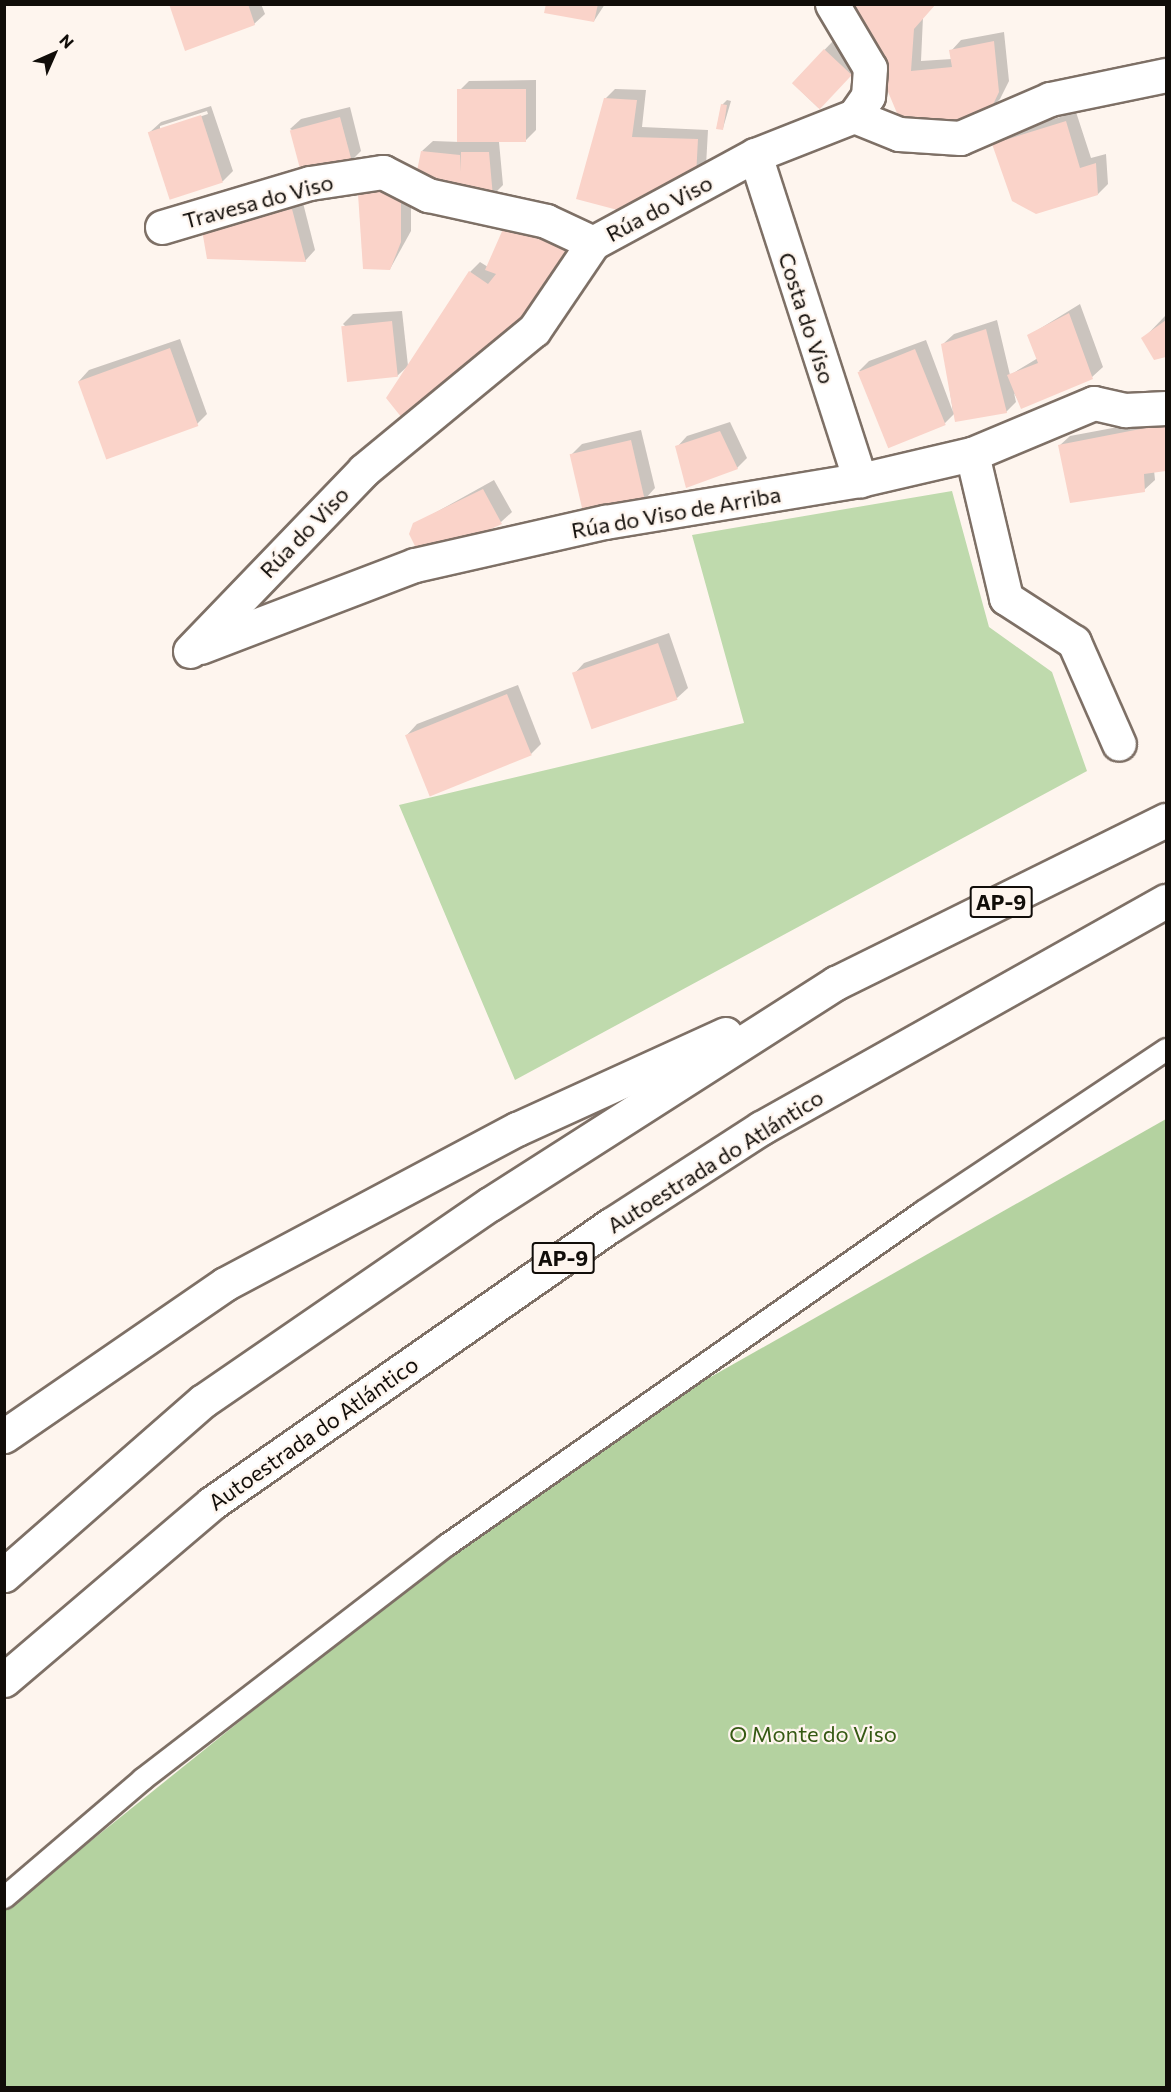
<!DOCTYPE html>
<meta charset="utf-8">
<style>
body{margin:0}
#map{position:relative;width:1171px;height:2092px;overflow:hidden;background:#fef5ee;font-family:Commissioner,sans-serif}
div>[style]{position:absolute}
.green>*{inset:0;background:#bfdaad}
.forest>*{inset:0;background:#b4d2a0}
.shadow>*{inset:0;background:#0003;transform-origin:0 0}
.building>*{inset:0;background:#fad3c9;transform-origin:0 0}
.roads{filter:drop-shadow(2px 0 #7e7066) drop-shadow(-2px 0 #7e7066) drop-shadow(0 2px #7e7066) drop-shadow(0 -2px #7e7066)}
.service>*{height:21px;margin:-10.5px;padding:0 10.5px;transform-origin:10.5px;border-radius:10.5px;background:#fff}
.minor>*{height:33px;margin:-16.5px;padding:0 16.5px;transform-origin:16.5px;border-radius:16.5px;background:#fff}
.motorway>*{height:33px;margin:-16.5px;padding:0 16.5px;transform-origin:16.5px;border-radius:16.5px;background:#fff}
span{translate:-50% -50%;white-space:nowrap;text-align:center;line-height:1.15;-webkit-text-stroke:4.5px #fef5ee;paint-order:stroke}
.shield-label span{padding:2px 4px;background:#fef5ee;border:2px solid;border-radius:4px;-webkit-text-stroke-width:0}
.shield-label{font-size:21px;color:#110d09;font-weight:700}
.street-label{font-size:22px;color:#110d09}
.park-label{font-size:22px;color:#355913}
.frame{position:absolute;inset:0;border:6px solid #110d09;pointer-events:none}
.north{position:absolute;left:24px;top:24px;width:60px;height:60px;-webkit-text-stroke:4px #fef5ee;paint-order:stroke;rotate:45deg;font-size:16px;font-weight:700;line-height:24px;text-align:center;color:#110d09}
.north::after{content:'';display:block;margin:auto;width:21px;height:27px;background:#110d09;clip-path:polygon(50% 0,100% 100%,50% 72%,0 100%)}
</style>
<div id="map">
<div class="green">
<i style="clip-path:polygon(952px 491px,989px 627px,1052px 672px,1087px 771px,515px 1080px,399px 805px,744px 723px,692px 535px)"></i>
</div>
<div class="forest">
<i style="clip-path:polygon(1166px 1119px,1166px 2087px,5px 2088px,5px 1910px,423px 1574px,700px 1383px)"></i>
</div>
<div class="shadow">
<i style="clip-path:polygon(170px 4px,261px 4px,265px 14px,254px 24px)"></i>
<i style="clip-path:polygon(547px 4px,605px 4px,594px 21px)"></i>
<i style="clip-path:polygon(853px 4px,923px 17px,921px 61px,952px 59px,951px 51px,961px 40px,1004px 32px,1009px 81px,1000px 99px,989px 110px,953px 123px)"></i>
<i style="left:835px;top:39px;width:36px;height:61px;rotate:44deg"></i>
<i style="clip-path:polygon(536px 80px,536px 130px,526px 140px,499px 142px,503px 185px,493px 195px,422px 151px,433px 141px,460px 142px,459px 91px,469px 81px)"></i>
<i style="clip-path:polygon(615px 89px,646px 90px,642px 127px,708px 130px,706px 166px,628px 211px,605px 99px)"></i>
<i style="clip-path:polygon(727px 100px,731px 101px,723px 128px,722px 105px)"></i>
<i style="clip-path:polygon(evenodd,211px 106px,233px 171px,223px 181px,172px 198px,150px 132px,161px 122px,211px 106px,207px 111px,208px 114px,160px 130px,160px 126px,207px 111px)"></i>
<i style="clip-path:polygon(350px 107px,361px 151px,351px 161px,290px 129px,301px 119px)"></i>
<i style="clip-path:polygon(1076px 112px,1091px 158px,1106px 154px,1108px 184px,1098px 194px,994px 145px,1004px 135px)"></i>
<i style="clip-path:polygon(411px 180px,411px 231px,390px 269px,359px 194px,370px 184px)"></i>
<i style="clip-path:polygon(302px 199px,315px 250px,305px 261px,203px 231px)"></i>
<i style="clip-path:polygon(578px 236px,557px 284px,508px 340px,470px 272px,480px 262px,488px 267px)"></i>
<i style="clip-path:polygon(1080px 304px,1103px 367px,1092px 377px,1022px 407px,1014px 393px,1016px 402px,1006px 412px,955px 413px,944px 424px,859px 371px,869px 361px,926px 340px,953px 412px,943px 344px,954px 334px,997px 320px,1010px 375px,1038px 358px,1028px 336px)"></i>
<i style="clip-path:polygon(402px 311px,408px 366px,397px 376px,343px 324px,353px 314px)"></i>
<i style="clip-path:polygon(1166px 315px,1166px 356px,1155px 358px,1143px 339px)"></i>
<i style="clip-path:polygon(180px 339px,207px 414px,197px 424px,79px 381px,89px 370px)"></i>
<i style="clip-path:polygon(1166px 418px,1166px 468px,1154px 470px,1155px 480px,1144px 490px,1059px 446px,1070px 436px)"></i>
<i style="clip-path:polygon(730px 422px,747px 458px,737px 468px,677px 447px,687px 436px)"></i>
<i style="clip-path:polygon(641px 430px,655px 488px,645px 499px,572px 454px,582px 444px)"></i>
<i style="clip-path:polygon(494px 480px,512px 512px,501px 522px,422px 558px,415px 524px)"></i>
<i style="clip-path:polygon(669px 633px,688px 688px,677px 698px,593px 728px,574px 674px,584px 663px)"></i>
<i style="clip-path:polygon(518px 685px,541px 744px,531px 754px,407px 735px,417px 724px)"></i>
</div>
<div class="building">
<i style="clip-path:polygon(169px 4px,248px 4px,255px 25px,185px 51px)"></i>
<i style="clip-path:polygon(546px 4px,598px 4px,594px 22px,544px 13px)"></i>
<i style="clip-path:polygon(851px 4px,936px 4px,914px 29px,911px 71px,952px 67px,949px 50px,994px 41px,999px 92px,990px 111px,954px 124px,902px 125px)"></i>
<i style="left:824px;top:49px;width:38px;height:47px;rotate:43deg"></i>
<i style="left:526px;top:89px;width:53px;height:69px;rotate:90deg"></i>
<i style="clip-path:polygon(604px 98px,637px 100px,632px 137px,698px 139px,696px 177px,629px 213px,576px 199px)"></i>
<i style="clip-path:polygon(721px 104px,727px 105px,723px 130px,716px 129px)"></i>
<i style="left:201px;top:115px;width:71px;height:56px;rotate:72deg"></i>
<i style="left:340px;top:117px;width:47px;height:52px;rotate:75deg"></i>
<i style="clip-path:polygon(1066px 121px,1080px 168px,1096px 163px,1098px 195px,1036px 214px,1012px 201px,992px 144px)"></i>
<i style="clip-path:polygon(421px 151px,460px 155px,460px 172px,461px 152px,489px 152px,493px 197px,415px 181px)"></i>
<i style="clip-path:polygon(401px 189px,401px 242px,390px 270px,363px 269px,358px 194px)"></i>
<i style="clip-path:polygon(292px 209px,306px 262px,207px 259px,202px 230px)"></i>
<i style="clip-path:polygon(507px 220px,569px 246px,548px 296px,406px 423px,386px 398px,469px 271px,488px 284px,496px 274px,485px 270px)"></i>
<i style="clip-path:polygon(1069px 313px,1093px 379px,1021px 409px,1007px 375px,1038px 363px,1027px 335px)"></i>
<i style="clip-path:polygon(1166px 320px,1166px 357px,1154px 360px,1141px 338px)"></i>
<i style="left:392px;top:321px;width:56px;height:51px;rotate:84deg"></i>
<i style="clip-path:polygon(986px 329px,1007px 413px,955px 422px,941px 344px)"></i>
<i style="left:170px;top:348px;width:83px;height:98px;rotate:70deg"></i>
<i style="left:915px;top:349px;width:82px;height:62px;rotate:68deg"></i>
<i style="clip-path:polygon(1166px 424px,1166px 471px,1144px 474px,1145px 492px,1070px 503px,1058px 445px)"></i>
<i style="clip-path:polygon(720px 431px,738px 469px,686px 488px,675px 446px)"></i>
<i style="left:631px;top:440px;width:62px;height:63px;rotate:77deg"></i>
<i style="clip-path:polygon(483px 489px,502px 524px,422px 560px,409px 534px,413px 523px)"></i>
<i style="left:658px;top:643px;width:60px;height:91px;rotate:71deg"></i>
<i style="left:507px;top:694px;width:66px;height:110px;rotate:68deg"></i>
</div>
<div class="roads">
<div class="service">
<i style="left:4px;top:1897px;width:182px;rotate:-40.5deg"></i>
<i style="left:142px;top:1779px;width:384px;rotate:-37.6deg"></i>
<i style="left:446px;top:1545px;width:582px;rotate:-35deg"></i>
<i style="left:923px;top:1211px;width:292px;rotate:-33.7deg"></i>
</div>
<div class="minor">
<i style="left:832px;top:4px;width:74px;rotate:59.3deg"></i>
<i style="left:870px;top:68px;width:28px;rotate:94deg"></i>
<i style="left:868px;top:96px;width:24px;rotate:125deg"></i>
<i style="left:755px;top:155px;width:342px;rotate:72.1deg"></i>
<i style="left:162px;top:227px;width:154px;rotate:-16.6deg"></i>
<i style="left:310px;top:183px;width:74px;rotate:-8.6deg"></i>
<i style="left:383px;top:172px;width:51px;rotate:27.1deg"></i>
<i style="left:428px;top:195px;width:121px;rotate:12.4deg"></i>
<i style="left:546px;top:221px;width:52px;rotate:25.1deg"></i>
<i style="left:972px;top:454px;width:148px;rotate:76.7deg"></i>
<i style="left:1006px;top:598px;width:81px;rotate:32.9deg"></i>
<i style="left:1074px;top:642px;width:111px;rotate:66.2deg"></i>
<i style="left:200px;top:647px;width:230px;rotate:-20.9deg"></i>
<i style="left:415px;top:565px;width:195px;rotate:-12.8deg"></i>
<i style="left:605px;top:522px;width:258px;rotate:-9.4deg"></i>
<i style="left:860px;top:480px;width:115px;rotate:-13.1deg"></i>
<i style="left:972px;top:454px;width:132px;rotate:-22.7deg"></i>
<i style="left:1094px;top:403px;width:32px;rotate:13deg"></i>
<i style="left:1125px;top:410px;width:41px;rotate:-2.8deg"></i>
<i style="left:190px;top:651px;width:251px;rotate:-46.1deg"></i>
<i style="left:364px;top:470px;width:220px;rotate:-39.5deg"></i>
<i style="left:534px;top:330px;width:105px;rotate:-55.9deg"></i>
<i style="left:593px;top:243px;width:184px;rotate:-28.5deg"></i>
<i style="left:755px;top:155px;width:106px;rotate:-21.5deg"></i>
<i style="left:854px;top:116px;width:48px;rotate:21.8deg"></i>
<i style="left:899px;top:134px;width:61px;rotate:3.8deg"></i>
<i style="left:960px;top:138px;width:98px;rotate:-23.4deg"></i>
<i style="left:1050px;top:99px;width:118px;rotate:-11.7deg"></i>
</div>
<div class="motorway">
<i style="left:4px;top:1436px;width:268px;rotate:-34.5deg"></i>
<i style="left:225px;top:1284px;width:331px;rotate:-28deg"></i>
<i style="left:517px;top:1129px;width:229px;rotate:-24.5deg"></i>
<i style="left:4px;top:1575px;width:264px;rotate:-41.2deg"></i>
<i style="left:203px;top:1401px;width:348px;rotate:-34.5deg"></i>
<i style="left:490px;top:1204px;width:411px;rotate:-32.6deg"></i>
<i style="left:836px;top:983px;width:368px;rotate:-26.3deg"></i>
<i style="left:4px;top:1680px;width:273px;rotate:-40.4deg"></i>
<i style="left:212px;top:1503px;width:486px;rotate:-34.9deg"></i>
<i style="left:611px;top:1225px;width:179px;rotate:-32.9deg"></i>
<i style="left:761px;top:1128px;width:464px;rotate:-29.3deg"></i>
</div>
</div>
<div class="shield-label">
<span style="left:1001px;top:902px">AP-9</span>
<span style="left:563px;top:1258px">AP-9</span>
</div>
<div class="street-label">
<span style="left:258px;top:201px;rotate:-15deg">Travesa do Viso</span>
<span style="left:659px;top:208px;rotate:-28deg">Rúa do Viso</span>
<span style="left:807px;top:318px;rotate:72deg">Costa do Viso</span>
<span style="left:676px;top:512px;rotate:-10deg">Rúa do Viso de Arriba</span>
<span style="left:304px;top:532px;rotate:-46deg">Rúa do Viso</span>
<span style="left:715px;top:1161px;rotate:-32deg">Autoestrada do Atlántico</span>
<span style="left:313px;top:1433px;rotate:-35deg">Autoestrada do Atlántico</span>
</div>
<div class="park-label">
<span style="left:813px;top:1734px">O Monte do Viso</span>
</div>
<div class="frame"></div>
<div class="north">N</div>
</div>
